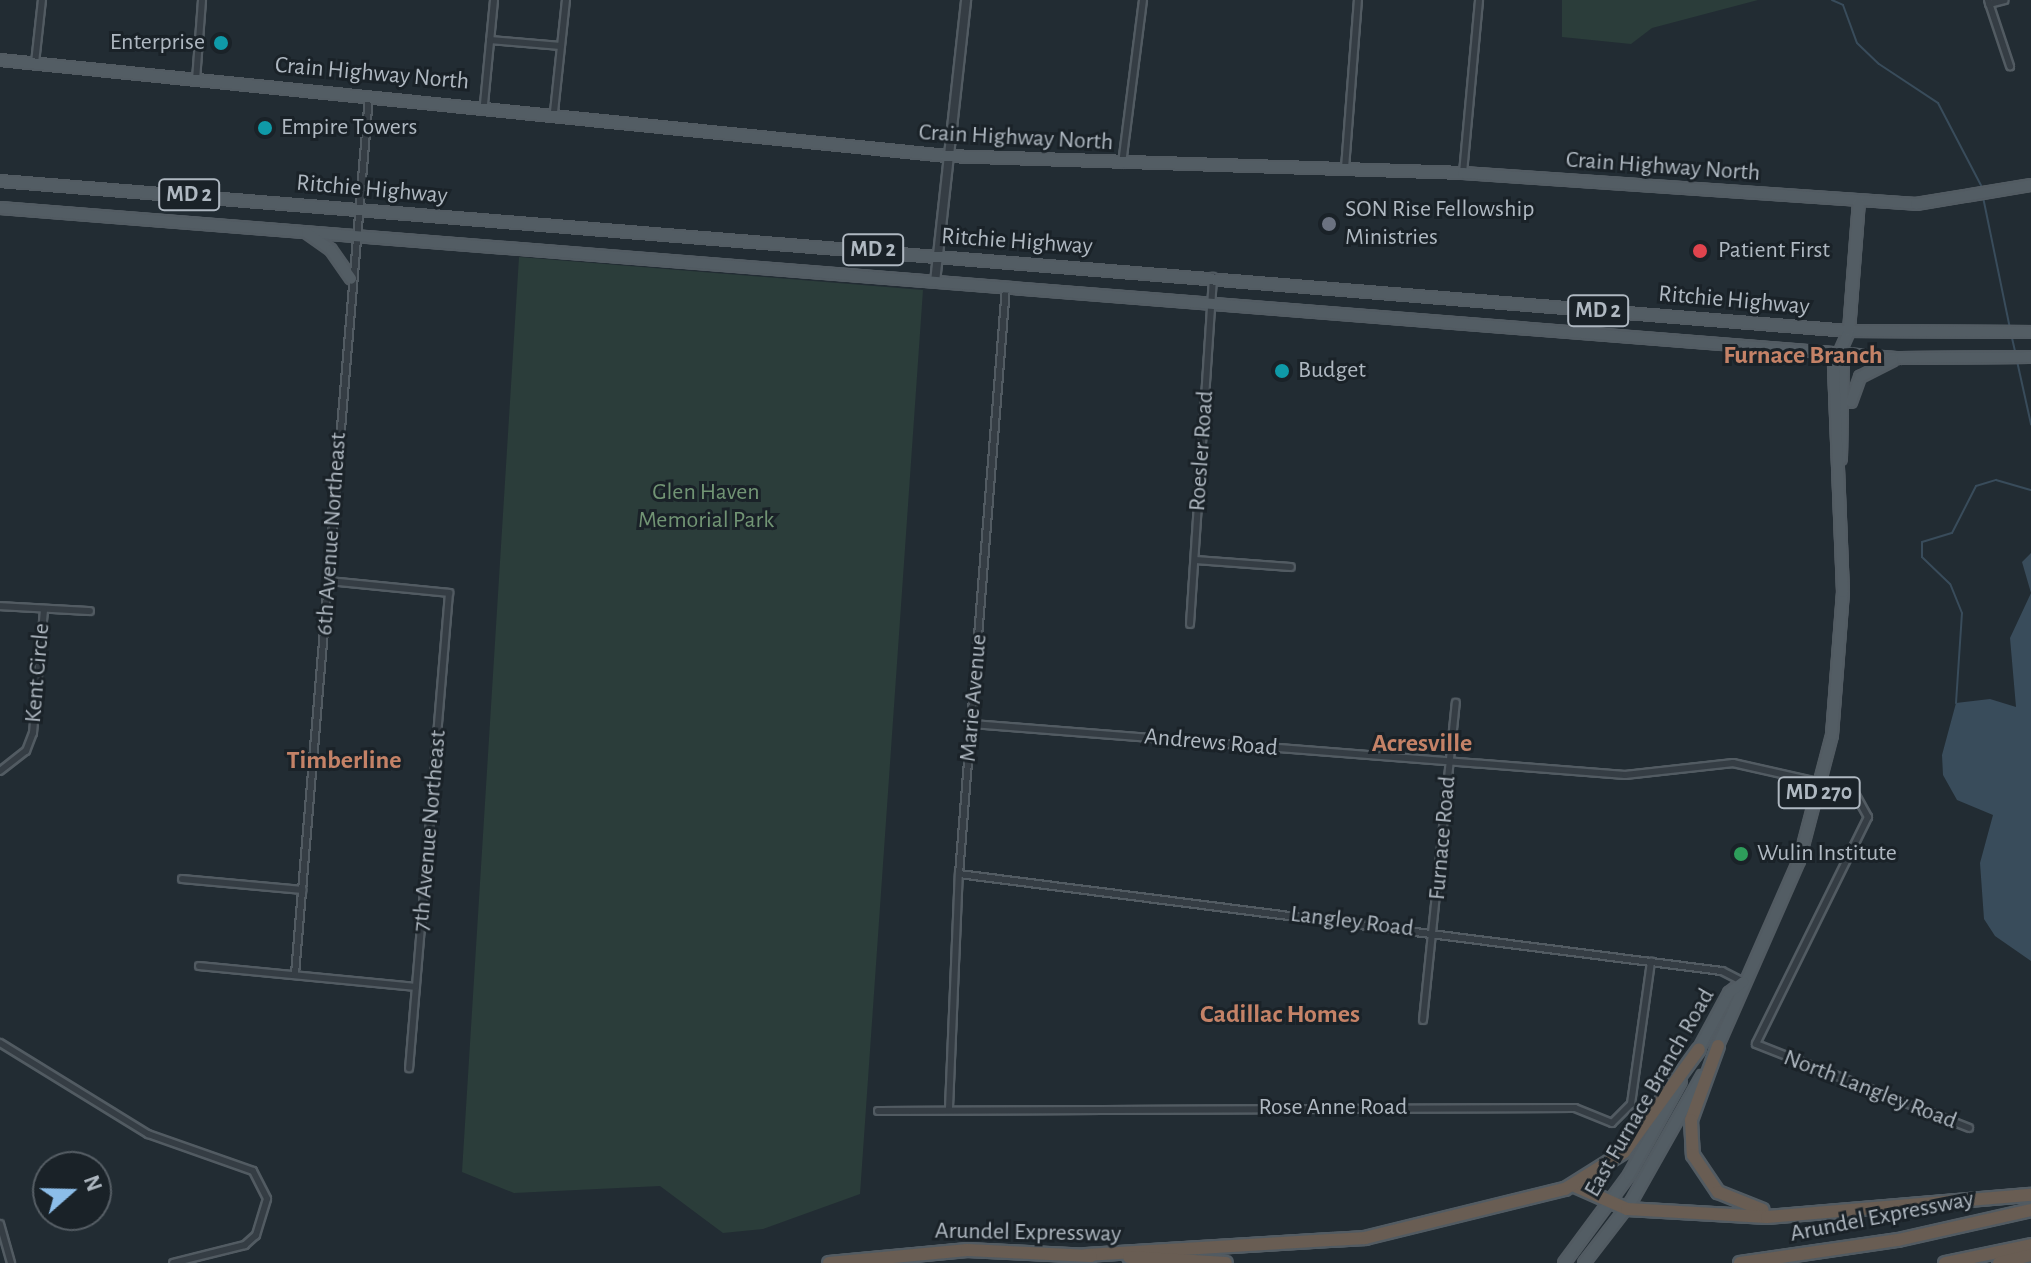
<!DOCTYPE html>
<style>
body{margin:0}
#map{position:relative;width:2031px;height:1263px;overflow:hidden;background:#222c33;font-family:"Alegreya Sans",sans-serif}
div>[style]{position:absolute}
.green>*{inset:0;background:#2b3d3a}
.water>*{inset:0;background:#394c5b}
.stream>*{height:2px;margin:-1px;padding:0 1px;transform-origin:1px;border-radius:1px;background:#394c5b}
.roads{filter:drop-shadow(2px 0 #525b62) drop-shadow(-2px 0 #525b62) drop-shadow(0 2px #525b62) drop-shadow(0 -2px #525b62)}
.minor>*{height:6px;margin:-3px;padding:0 3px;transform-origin:3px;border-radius:3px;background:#353d44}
.tertiary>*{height:8px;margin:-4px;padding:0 4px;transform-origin:4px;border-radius:4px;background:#353d44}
.primary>*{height:10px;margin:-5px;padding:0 5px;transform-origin:5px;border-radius:5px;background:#535d64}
.motorway>*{height:12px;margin:-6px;padding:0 6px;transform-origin:6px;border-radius:6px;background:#695d53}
.dots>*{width:22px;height:22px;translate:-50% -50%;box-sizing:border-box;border:4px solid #1a2228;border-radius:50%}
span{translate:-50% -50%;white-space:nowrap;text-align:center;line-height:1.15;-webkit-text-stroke:6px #1a2228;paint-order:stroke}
.shield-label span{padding:2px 6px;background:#1a2228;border:2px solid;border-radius:6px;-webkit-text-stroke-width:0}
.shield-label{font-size:22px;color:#afb8c1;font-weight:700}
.poi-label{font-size:24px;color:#afb8c1}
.right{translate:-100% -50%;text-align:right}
.left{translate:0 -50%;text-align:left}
.street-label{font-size:24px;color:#afb8c1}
.park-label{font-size:24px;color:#719474}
.neighbourhood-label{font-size:26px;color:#c48267;font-weight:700}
.north{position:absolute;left:32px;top:1151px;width:80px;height:80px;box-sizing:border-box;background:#1a2228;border:2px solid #565e65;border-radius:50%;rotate:70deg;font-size:22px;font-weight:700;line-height:32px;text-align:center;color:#afb8c1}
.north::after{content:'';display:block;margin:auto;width:28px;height:36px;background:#8cbde9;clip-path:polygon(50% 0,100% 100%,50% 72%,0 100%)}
</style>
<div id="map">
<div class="green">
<i style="clip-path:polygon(1562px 0,1758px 0,1652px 28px,1631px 44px,1562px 37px)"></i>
<i style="clip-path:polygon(519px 257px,923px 290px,860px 1194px,763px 1229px,723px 1233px,660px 1186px,514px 1193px,462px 1172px)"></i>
</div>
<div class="water">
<i style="clip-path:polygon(2031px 553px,2031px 961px,1995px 936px,1984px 919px,1980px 863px,1993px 815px,1957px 800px,1943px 775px,1942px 755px,1956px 703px,1990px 699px,2016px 707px,2010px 638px,2031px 593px,2022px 562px)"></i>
</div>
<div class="stream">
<i style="left:1832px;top:0;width:12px;rotate:24deg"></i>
<i style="left:1843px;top:5px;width:40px;rotate:69.8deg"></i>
<i style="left:1857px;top:43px;width:30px;rotate:44deg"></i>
<i style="left:1879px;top:64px;width:71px;rotate:33.5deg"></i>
<i style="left:1938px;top:103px;width:95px;rotate:62.4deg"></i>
<i style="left:1983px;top:197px;width:134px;rotate:78.4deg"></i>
<i style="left:2012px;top:338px;width:13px;rotate:77deg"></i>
<i style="left:2017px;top:361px;width:65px;rotate:77.5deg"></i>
<i style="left:1956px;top:703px;width:90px;rotate:-86.2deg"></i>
<i style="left:1962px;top:613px;width:31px;rotate:-112deg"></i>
<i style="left:1950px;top:584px;width:39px;rotate:-136deg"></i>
<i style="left:1922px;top:557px;width:15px;rotate:-90deg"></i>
<i style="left:1922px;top:542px;width:31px;rotate:-17deg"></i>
<i style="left:1952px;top:533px;width:53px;rotate:-62.9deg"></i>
<i style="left:1976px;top:486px;width:21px;rotate:-17deg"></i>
<i style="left:1996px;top:480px;width:36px;rotate:16deg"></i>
</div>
<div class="roads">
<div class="minor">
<i style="left:1988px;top:0;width:70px;rotate:71.6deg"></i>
<i style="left:1989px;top:4px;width:16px;rotate:-14deg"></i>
<i style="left:490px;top:40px;width:71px;rotate:4.8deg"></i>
<i style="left:35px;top:63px;width:63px;rotate:-83.7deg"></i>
<i style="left:196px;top:80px;width:80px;rotate:-85.7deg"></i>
<i style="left:484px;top:104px;width:104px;rotate:-84.5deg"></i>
<i style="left:554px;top:112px;width:113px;rotate:-83.9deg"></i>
<i style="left:1122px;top:164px;width:165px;rotate:-82.7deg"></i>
<i style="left:1345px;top:168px;width:169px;rotate:-85.6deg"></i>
<i style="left:1463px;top:173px;width:174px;rotate:-84.7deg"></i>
<i style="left:1195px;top:560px;width:96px;rotate:4.2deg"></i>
<i style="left:329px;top:581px;width:121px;rotate:5.7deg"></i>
<i style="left:449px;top:593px;width:477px;rotate:94.8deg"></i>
<i style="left:0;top:606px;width:90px;rotate:3.2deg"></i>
<i style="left:1190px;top:624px;width:348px;rotate:-86.2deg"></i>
<i style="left:972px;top:724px;width:655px;rotate:4.47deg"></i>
<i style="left:1625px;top:775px;width:109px;rotate:-6.3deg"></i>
<i style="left:1733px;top:763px;width:123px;rotate:12.7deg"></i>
<i style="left:1853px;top:790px;width:31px;rotate:61deg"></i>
<i style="left:1868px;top:817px;width:253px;rotate:116.3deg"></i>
<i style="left:1756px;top:1044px;width:229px;rotate:21.5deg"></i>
<i style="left:0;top:771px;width:33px;rotate:-38deg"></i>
<i style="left:26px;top:751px;width:19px;rotate:-69deg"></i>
<i style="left:33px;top:733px;width:123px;rotate:-84.9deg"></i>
<i style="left:959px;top:874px;width:769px;rotate:7.25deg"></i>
<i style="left:1722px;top:971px;width:22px;rotate:27deg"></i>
<i style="left:182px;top:879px;width:121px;rotate:5.2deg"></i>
<i style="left:199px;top:966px;width:218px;rotate:5.5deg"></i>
<i style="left:295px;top:974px;width:880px;rotate:-85.18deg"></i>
<i style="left:1423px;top:1020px;width:319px;rotate:-84.1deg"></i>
<i style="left:0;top:1043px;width:174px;rotate:31.6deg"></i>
<i style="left:148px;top:1134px;width:111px;rotate:19.4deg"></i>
<i style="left:253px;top:1171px;width:31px;rotate:63deg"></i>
<i style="left:267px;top:1199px;width:38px;rotate:107deg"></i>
<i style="left:256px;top:1235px;width:15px;rotate:138deg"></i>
<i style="left:245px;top:1245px;width:74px;rotate:166deg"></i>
<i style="left:949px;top:1108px;width:234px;rotate:-87.6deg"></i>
<i style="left:959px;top:874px;width:589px;rotate:-85.42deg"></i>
<i style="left:878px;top:1111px;width:697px;rotate:-0.25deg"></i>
<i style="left:1575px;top:1108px;width:40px;rotate:22deg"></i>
<i style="left:1612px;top:1123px;width:27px;rotate:-45deg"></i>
<i style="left:1631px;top:1104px;width:144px;rotate:-82deg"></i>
<i style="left:0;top:1224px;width:41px;rotate:74.2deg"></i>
</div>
<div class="tertiary">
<i style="left:935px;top:282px;width:284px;rotate:-83.7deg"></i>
</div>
<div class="primary">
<i style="left:0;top:60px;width:951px;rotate:5.79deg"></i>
<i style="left:946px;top:156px;width:517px;rotate:1.88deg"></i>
<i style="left:1463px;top:173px;width:454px;rotate:3.9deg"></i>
<i style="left:1916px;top:204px;width:117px;rotate:-9.4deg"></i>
<i style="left:0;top:181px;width:1855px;rotate:4.64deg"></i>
<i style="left:1849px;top:331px;width:182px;rotate:0.3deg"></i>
<i style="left:0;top:208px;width:1905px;rotate:4.52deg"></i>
<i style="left:1899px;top:358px;width:132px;rotate:-0.4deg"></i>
<i style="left:307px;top:233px;width:29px;rotate:35deg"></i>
<i style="left:331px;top:250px;width:35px;rotate:55deg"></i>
<i style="left:1851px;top:402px;width:27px;rotate:-70deg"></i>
<i style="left:1860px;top:377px;width:37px;rotate:-27deg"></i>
<i style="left:1841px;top:459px;width:105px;rotate:-88.9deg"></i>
<i style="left:1715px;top:1052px;width:209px;rotate:-66.3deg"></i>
<i style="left:1799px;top:861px;width:130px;rotate:-75.3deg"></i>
<i style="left:1832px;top:735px;width:143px;rotate:-85.6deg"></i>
<i style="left:1843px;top:592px;width:227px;rotate:-92.3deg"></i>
<i style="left:1834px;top:365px;width:37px;rotate:-66deg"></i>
<i style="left:1849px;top:331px;width:130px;rotate:-85.6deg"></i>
<i style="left:1695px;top:1056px;width:72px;rotate:-61.6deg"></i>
<i style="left:1729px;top:993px;width:18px;rotate:-38deg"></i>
<i style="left:1564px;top:1263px;width:109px;rotate:-53.5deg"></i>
<i style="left:1629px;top:1175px;width:107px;rotate:-61deg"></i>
<i style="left:1584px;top:1263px;width:77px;rotate:-52.4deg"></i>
<i style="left:1631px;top:1202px;width:145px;rotate:-60.6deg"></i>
</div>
<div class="motorway">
<i style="left:1718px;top:1046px;width:79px;rotate:110deg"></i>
<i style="left:1691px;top:1120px;width:35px;rotate:87deg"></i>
<i style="left:1693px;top:1155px;width:45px;rotate:56deg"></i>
<i style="left:1718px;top:1192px;width:48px;rotate:21.8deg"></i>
<i style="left:1575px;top:1186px;width:57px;rotate:23.9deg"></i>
<i style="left:1627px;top:1209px;width:140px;rotate:3.3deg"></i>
<i style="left:1767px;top:1217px;width:265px;rotate:-4.8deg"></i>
<i style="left:1086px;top:1255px;width:280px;rotate:-3.5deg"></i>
<i style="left:1365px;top:1238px;width:206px;rotate:-13.8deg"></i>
<i style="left:1565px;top:1189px;width:70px;rotate:-32.1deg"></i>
<i style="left:1624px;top:1152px;width:127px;rotate:-53.9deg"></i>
<i style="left:1129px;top:1257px;width:97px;rotate:3.5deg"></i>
<i style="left:829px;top:1263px;width:139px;rotate:-5.4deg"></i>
<i style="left:967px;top:1250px;width:124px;rotate:2.8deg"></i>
<i style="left:1740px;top:1263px;width:160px;rotate:-8.3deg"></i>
<i style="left:1898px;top:1240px;width:136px;rotate:-12.7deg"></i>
<i style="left:1945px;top:1263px;width:88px;rotate:-11.8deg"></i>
<i style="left:1999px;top:1263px;width:33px;rotate:-14deg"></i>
</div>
</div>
<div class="dots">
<i style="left:221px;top:43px;background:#0f9aa8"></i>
<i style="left:265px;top:128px;background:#0f9aa8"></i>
<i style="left:1329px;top:224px;background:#6b7280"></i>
<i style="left:1700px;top:251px;background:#e0444e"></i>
<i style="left:1282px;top:371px;background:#0f9aa8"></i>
<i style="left:1741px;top:854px;background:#2e9e5b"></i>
</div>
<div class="shield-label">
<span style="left:189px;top:195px">MD 2</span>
<span style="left:873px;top:250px">MD 2</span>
<span style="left:1598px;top:311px">MD 2</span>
<span style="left:1819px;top:793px">MD 270</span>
</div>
<div class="poi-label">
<span class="right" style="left:205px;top:43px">Enterprise</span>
<span class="left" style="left:281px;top:128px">Empire Towers</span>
<span class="left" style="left:1345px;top:224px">SON Rise Fellowship<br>Ministries</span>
<span class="left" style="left:1718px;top:251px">Patient First</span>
<span class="left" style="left:1298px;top:371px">Budget</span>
<span class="left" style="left:1757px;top:854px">Wulin Institute</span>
</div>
<div class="street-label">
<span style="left:372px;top:74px;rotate:5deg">Crain Highway North</span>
<span style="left:1016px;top:138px;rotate:3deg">Crain Highway North</span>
<span style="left:1663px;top:167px;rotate:4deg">Crain Highway North</span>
<span style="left:372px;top:190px;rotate:5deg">Ritchie Highway</span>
<span style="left:1017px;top:242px;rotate:4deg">Ritchie Highway</span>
<span style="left:1734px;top:301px;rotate:5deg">Ritchie Highway</span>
<span style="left:1202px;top:451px;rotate:-86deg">Roesler Road</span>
<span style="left:332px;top:534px;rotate:-86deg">6th Avenue Northeast</span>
<span style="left:38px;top:673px;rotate:-85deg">Kent Circle</span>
<span style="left:974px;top:698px;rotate:-85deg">Marie Avenue</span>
<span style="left:1211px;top:743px;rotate:5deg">Andrews Road</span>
<span style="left:430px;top:831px;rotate:-85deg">7th Avenue Northeast</span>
<span style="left:1443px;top:838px;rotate:-85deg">Furnace Road</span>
<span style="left:1352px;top:922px;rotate:7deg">Langley Road</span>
<span style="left:1870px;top:1090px;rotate:21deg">North Langley Road</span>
<span style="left:1650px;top:1093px;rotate:-60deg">East Furnace Branch Road</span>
<span style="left:1333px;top:1108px">Rose Anne Road</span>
<span style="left:1882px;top:1217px;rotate:-11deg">Arundel Expressway</span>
<span style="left:1028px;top:1233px;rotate:1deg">Arundel Expressway</span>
</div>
<div class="park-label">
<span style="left:706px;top:507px">Glen Haven<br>Memorial Park</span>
</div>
<div class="neighbourhood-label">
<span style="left:1803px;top:356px">Furnace Branch</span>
<span style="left:1422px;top:744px">Acresville</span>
<span style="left:344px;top:761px">Timberline</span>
<span style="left:1280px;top:1015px">Cadillac Homes</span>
</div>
<div class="north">N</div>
</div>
